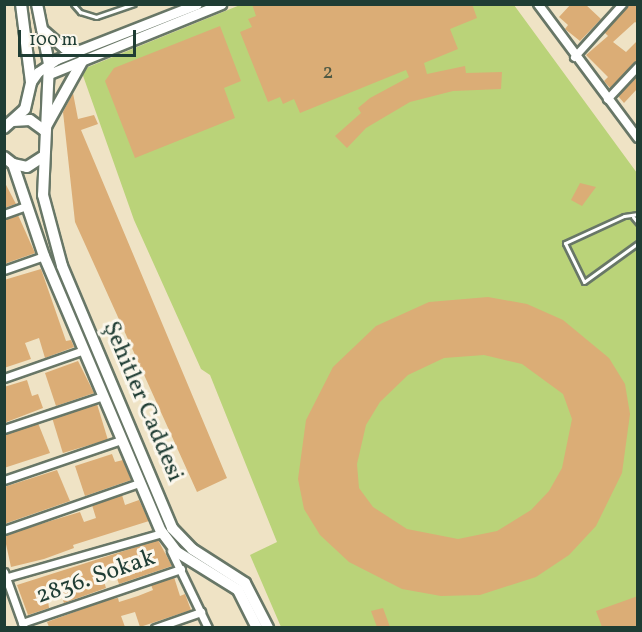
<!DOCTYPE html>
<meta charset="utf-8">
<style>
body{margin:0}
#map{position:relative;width:642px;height:632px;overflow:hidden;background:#efe3c5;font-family:Vollkorn,serif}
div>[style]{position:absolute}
.green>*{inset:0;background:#bad379}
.building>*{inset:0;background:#dbad76;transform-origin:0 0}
.roads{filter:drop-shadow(2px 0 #687767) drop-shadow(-2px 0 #687767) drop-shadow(0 2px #687767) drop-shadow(0 -2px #687767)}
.service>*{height:3px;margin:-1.5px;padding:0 1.5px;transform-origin:1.5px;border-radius:1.5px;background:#fff}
.minor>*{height:7px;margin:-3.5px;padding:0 3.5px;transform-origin:3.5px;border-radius:3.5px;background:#fff}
.tertiary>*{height:8px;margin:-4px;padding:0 4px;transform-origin:4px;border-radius:4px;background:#fff}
.secondary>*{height:9px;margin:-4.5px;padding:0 4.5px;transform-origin:4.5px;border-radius:4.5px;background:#fff}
.primary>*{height:10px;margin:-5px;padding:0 5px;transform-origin:5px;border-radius:5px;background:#fff}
span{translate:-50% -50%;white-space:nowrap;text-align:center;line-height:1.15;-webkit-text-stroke:6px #fbf7ec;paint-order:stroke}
.number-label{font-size:21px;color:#4e5944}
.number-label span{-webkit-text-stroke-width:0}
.street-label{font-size:24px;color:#1f3d34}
.frame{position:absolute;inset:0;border:6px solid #1f3d34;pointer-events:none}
.scale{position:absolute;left:18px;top:30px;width:118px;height:27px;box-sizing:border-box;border:3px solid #1f3d34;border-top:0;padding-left:8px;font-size:18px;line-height:21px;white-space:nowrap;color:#1f3d34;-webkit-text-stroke:4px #fbf7ec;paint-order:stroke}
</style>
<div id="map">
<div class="green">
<i style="clip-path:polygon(240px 5px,514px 5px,637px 173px,637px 627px,281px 627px,250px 555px,277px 542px,210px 375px,201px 369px,134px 220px,81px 70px)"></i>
</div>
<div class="building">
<i style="clip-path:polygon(252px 4px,472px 4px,477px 18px,450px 29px,458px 49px,424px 63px,427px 74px,465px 66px,466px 73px,502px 72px,501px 89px,453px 91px,410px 102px,366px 128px,347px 148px,335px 136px,361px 113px,358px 108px,370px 98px,409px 77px,406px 70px,300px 113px,294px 99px,283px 104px,280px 97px,268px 102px,240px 32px,252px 27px,248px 19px,256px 16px)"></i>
<i style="clip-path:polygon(571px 4px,585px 4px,601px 19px,580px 41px,565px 29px,568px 25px,559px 17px)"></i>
<i style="clip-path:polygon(628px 4px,638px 4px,638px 24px,635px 22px,613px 42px,626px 52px,638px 40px,638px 61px,610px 88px,604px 81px,608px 77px,586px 55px,608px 36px,604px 32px)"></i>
<i style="clip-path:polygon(220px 26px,241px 81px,224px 88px,235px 118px,135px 158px,105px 81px,114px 68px)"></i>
<i style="clip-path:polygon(638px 75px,638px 88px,624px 103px,618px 96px)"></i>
<i style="clip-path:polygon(73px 93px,78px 119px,94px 115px,98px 124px,81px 130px,227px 478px,197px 492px,75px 222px,63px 112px)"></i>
<i style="clip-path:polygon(4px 181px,16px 204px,4px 208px)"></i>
<i style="clip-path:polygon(580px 183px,596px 187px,582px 206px,571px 200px)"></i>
<i style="clip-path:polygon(18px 215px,35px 253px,4px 264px,4px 219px)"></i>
<i style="clip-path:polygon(41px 269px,66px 341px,71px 340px,74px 347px,45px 358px,39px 338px,25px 343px,31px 359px,4px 368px,4px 280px)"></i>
<i style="clip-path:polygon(evenodd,488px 297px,527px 304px,563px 320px,609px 358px,625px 384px,630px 414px,622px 473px,596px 526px,569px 555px,536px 577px,480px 595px,441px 596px,402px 589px,349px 562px,320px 535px,304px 509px,298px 479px,306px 420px,333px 367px,376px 326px,429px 302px,488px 297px,484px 355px,522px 364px,563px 394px,572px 419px,562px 468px,549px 491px,531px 510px,497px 531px,458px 539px,407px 529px,373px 507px,359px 488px,357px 464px,366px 425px,380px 402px,408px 375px,444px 358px,484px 355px)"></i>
<i style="clip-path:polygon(78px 361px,94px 393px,56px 406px,45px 373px)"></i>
<i style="clip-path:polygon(27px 380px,32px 396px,38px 394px,43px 408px,4px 423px,4px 387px)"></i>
<i style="left:97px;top:404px;width:37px;height:47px;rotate:73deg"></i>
<i style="clip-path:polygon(38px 423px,50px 453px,4px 468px,4px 434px)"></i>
<i style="clip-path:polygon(112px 454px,115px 462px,123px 460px,131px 480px,85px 496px,75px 466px)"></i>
<i style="clip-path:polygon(57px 470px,70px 501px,4px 524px,4px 487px)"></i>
<i style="clip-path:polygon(122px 495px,125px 505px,139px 500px,149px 521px,73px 545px,74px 548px,44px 559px,11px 567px,4px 535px,80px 512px,84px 522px,96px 518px,92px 505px)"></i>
<i style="clip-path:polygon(158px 540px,172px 566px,119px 584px,113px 568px,101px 572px,106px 588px,64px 603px,59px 589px,47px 593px,49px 608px,28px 615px,17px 585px)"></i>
<i style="clip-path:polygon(174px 577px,180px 596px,185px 594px,191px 610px,140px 627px,135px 612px,121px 616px,125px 627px,49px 627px,47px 622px,110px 599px,118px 598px,119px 602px,138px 596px,153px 590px,151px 585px)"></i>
<i style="clip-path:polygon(638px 596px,638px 627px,602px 627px,596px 611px)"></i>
<i style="clip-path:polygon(383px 608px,390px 627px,377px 627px,371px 611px)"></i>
</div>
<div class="roads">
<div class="service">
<i style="left:73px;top:4px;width:11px;rotate:49deg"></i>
<i style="left:80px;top:12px;width:17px;rotate:17deg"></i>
<i style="left:96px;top:17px;width:40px;rotate:-18.9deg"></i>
<i style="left:638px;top:214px;width:14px;rotate:172deg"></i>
<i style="left:624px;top:216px;width:65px;rotate:155.4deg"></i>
<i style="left:565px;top:243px;width:43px;rotate:64deg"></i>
<i style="left:584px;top:282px;width:67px;rotate:-35.8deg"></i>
<i style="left:633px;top:217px;width:8px;rotate:50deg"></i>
</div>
<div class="minor">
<i style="left:574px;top:57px;width:72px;rotate:-47.8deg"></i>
<i style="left:607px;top:99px;width:45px;rotate:-46.8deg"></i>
<i style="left:4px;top:214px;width:23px;rotate:-20deg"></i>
<i style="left:4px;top:270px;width:42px;rotate:-19.3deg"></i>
<i style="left:4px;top:378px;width:85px;rotate:-19.3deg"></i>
<i style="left:4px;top:429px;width:104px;rotate:-18.4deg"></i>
<i style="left:4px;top:480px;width:124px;rotate:-18.9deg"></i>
<i style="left:4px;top:530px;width:143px;rotate:-19.2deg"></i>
<i style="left:171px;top:551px;width:85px;rotate:64.3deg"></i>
<i style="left:4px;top:572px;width:59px;rotate:70.3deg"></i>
<i style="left:4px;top:578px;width:164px;rotate:-15.9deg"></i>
<i style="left:22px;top:623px;width:168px;rotate:-18.8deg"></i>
<i style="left:155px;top:628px;width:49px;rotate:-19.2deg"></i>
</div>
<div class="tertiary">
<i style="left:538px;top:4px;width:167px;rotate:53.3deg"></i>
</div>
<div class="secondary">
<i style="left:41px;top:28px;width:30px;rotate:41deg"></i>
<i style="left:64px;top:48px;width:16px;rotate:7deg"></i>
<i style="left:49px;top:74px;width:186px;rotate:-22.1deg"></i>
<i style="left:31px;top:82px;width:12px;rotate:-55deg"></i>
<i style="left:38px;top:72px;width:23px;rotate:-34deg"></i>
<i style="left:57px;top:59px;width:150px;rotate:-21.4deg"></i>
</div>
<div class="primary">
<i style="left:37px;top:4px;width:61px;rotate:78.7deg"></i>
<i style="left:49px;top:64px;width:131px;rotate:92.6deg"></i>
<i style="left:43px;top:195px;width:73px;rotate:75deg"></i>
<i style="left:62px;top:266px;width:284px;rotate:67.2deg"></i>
<i style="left:172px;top:528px;width:29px;rotate:46deg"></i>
<i style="left:192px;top:549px;width:63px;rotate:32.7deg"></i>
<i style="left:245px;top:583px;width:51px;rotate:62.9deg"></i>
<i style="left:13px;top:121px;width:17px;rotate:-3deg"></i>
<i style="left:30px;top:120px;width:17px;rotate:36deg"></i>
<i style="left:44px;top:130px;width:80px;rotate:-60.9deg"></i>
<i style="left:4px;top:128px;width:28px;rotate:-42deg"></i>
<i style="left:25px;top:109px;width:28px;rotate:-77deg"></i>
<i style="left:31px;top:82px;width:79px;rotate:-97.3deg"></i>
<i style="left:4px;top:157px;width:11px;rotate:38deg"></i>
<i style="left:13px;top:164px;width:14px;rotate:12deg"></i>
<i style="left:27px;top:167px;width:20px;rotate:-33deg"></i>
<i style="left:13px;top:164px;width:97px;rotate:71.4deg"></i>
<i style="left:44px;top:256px;width:299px;rotate:67deg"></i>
<i style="left:161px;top:531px;width:26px;rotate:53deg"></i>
<i style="left:177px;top:552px;width:72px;rotate:31.9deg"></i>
<i style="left:238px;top:590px;width:42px;rotate:63.4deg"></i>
</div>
</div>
<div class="number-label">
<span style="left:328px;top:73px">2</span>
</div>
<div class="street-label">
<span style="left:142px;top:402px;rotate:67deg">Şehitler Caddesi</span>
<span style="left:96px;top:578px;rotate:-19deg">2836. Sokak</span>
</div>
<div class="frame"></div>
<div class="scale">100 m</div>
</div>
